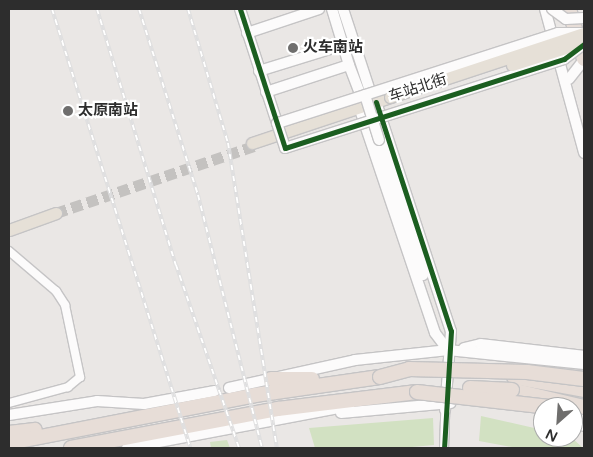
<!DOCTYPE html>
<meta charset="utf-8">
<style>
body{margin:0}
#map{position:relative;width:593px;height:457px;overflow:hidden;background:#eae7e5;font-family:"Varela Round","Noto Sans SC",sans-serif}
div>[style]{position:absolute}
.green>*{inset:0;background:#d2e1c2}
.primary-tunnel>*{height:11px;margin-top:-5.5px;transform-origin:0;background:repeating-linear-gradient(90deg,#c4c2c0 0 11px,transparent 0 16.5px)}
.roads{filter:drop-shadow(1px 0 #c5c4c5) drop-shadow(-1px 0 #c5c4c5) drop-shadow(0 1px #c5c4c5) drop-shadow(0 -1px #c5c4c5)}
.street>*{height:8px;margin:-4px;padding:0 4px;transform-origin:4px;border-radius:4px;background:#fcfbfb}
.secondary>*{height:10px;margin:-5px;padding:0 5px;transform-origin:5px;border-radius:5px;background:#fcfbfb}
.primary>*{height:11px;margin:-5.5px;padding:0 5.5px;transform-origin:5.5px;border-radius:5.5px;background:#e6e0d7}
.highway>*{height:14px;margin:-7px;padding:0 7px;transform-origin:7px;border-radius:7px;background:#e7ddd7}
.rail>*{height:4px;margin-top:-2px;transform-origin:0;background:repeating-linear-gradient(90deg,#fff 0 5.5px,#dfdfe0 0 11px);box-sizing:border-box;border-block:1px solid #dfdfe0}
.bridges{filter:drop-shadow(1px 0 #c5c4c5) drop-shadow(-1px 0 #c5c4c5) drop-shadow(0 1px #c5c4c5) drop-shadow(0 -1px #c5c4c5)}
.secondary-bridge>*{height:10px;margin:-5px;padding:0 5px;transform-origin:5px;border-radius:5px;background:#fcfbfb}
.primary-bridge>*{height:11px;margin:-5.5px;padding:0 5.5px;transform-origin:5.5px;border-radius:5.5px;background:#e6e0d7}
.highway-bridge>*{height:14px;margin:-7px;padding:0 7px;transform-origin:7px;border-radius:7px;background:#e7ddd7}
.cycleway>*{height:5px;margin:-2.5px;padding:0 2.5px;transform-origin:2.5px;border-radius:2.5px;background:#1b5e20}
.dots>*{width:14px;height:14px;translate:-50% -50%;box-sizing:border-box;border:2px solid #fff;border-radius:50%}
span{translate:-50% -50%;white-space:nowrap;text-align:center;line-height:1.15;-webkit-text-stroke:4.5px #fff;paint-order:stroke}
.poi-label{font-size:15px;color:#2d2d2d;font-weight:700}
.left{translate:0 -50%;text-align:left}
.street-label{font-size:15px;color:#2d2d2d}
.frame{position:absolute;inset:0;border:10px solid #2d2d2d;pointer-events:none}
.north{position:absolute;left:533px;top:397px;width:50px;height:50px;box-sizing:border-box;background:#fff;border:1px solid #ababab;border-radius:50%;rotate:206deg;font-size:14px;font-weight:700;line-height:20px;text-align:center;color:#2d2d2d}
.north::after{content:'';display:block;margin:auto;width:18px;height:22px;background:#6f6e6d;clip-path:polygon(50% 0,100% 100%,50% 72%,0 100%)}
</style>
<div id="map">
<div class="green">
<i style="clip-path:polygon(481px 416px,543px 430px,543px 437px,571px 437px,583px 448px,517px 448px,479px 441px)"></i>
<i style="clip-path:polygon(433px 418px,434px 445px,401px 448px,315px 448px,309px 428px)"></i>
<i style="clip-path:polygon(227px 440px,230px 448px,211px 448px,210px 442px)"></i>
</div>
<div class="primary-tunnel">
<i style="left:56px;top:213px;width:209px;rotate:-18.7deg"></i>
</div>
<div class="roads">
<div class="street">
<i style="left:9px;top:251px;width:62px;rotate:40.4deg"></i>
<i style="left:56px;top:291px;width:17px;rotate:57deg"></i>
<i style="left:65px;top:305px;width:74px;rotate:78.2deg"></i>
<i style="left:80px;top:377px;width:16px;rotate:140deg"></i>
<i style="left:68px;top:387px;width:61px;rotate:164.8deg"></i>
<i style="left:444px;top:448px;width:38px;rotate:-88deg"></i>
</div>
<div class="secondary">
<i style="left:240px;top:9px;width:120px;rotate:72deg"></i>
<i style="left:343px;top:9px;width:89px;rotate:71.8deg"></i>
<i style="left:545px;top:9px;width:149px;rotate:74.8deg"></i>
<i style="left:247px;top:33px;width:76px;rotate:-18.4deg"></i>
<i style="left:349px;top:65px;width:34px;rotate:69deg"></i>
<i style="left:259px;top:71px;width:88px;rotate:-17.2deg"></i>
<i style="left:569px;top:79px;width:24px;rotate:-52deg"></i>
<i style="left:266px;top:92px;width:87px;rotate:-18deg"></i>
<i style="left:349px;top:65px;width:59px;rotate:-106.9deg"></i>
<i style="left:376px;top:102px;width:241px;rotate:71.9deg"></i>
<i style="left:451px;top:331px;width:79px;rotate:94.3deg"></i>
<i style="left:359px;top:107px;width:238px;rotate:71.4deg"></i>
<i style="left:435px;top:333px;width:21px;rotate:53deg"></i>
<i style="left:379px;top:140px;width:142px;rotate:71.9deg"></i>
<i style="left:464px;top:348px;width:17px;rotate:-13deg"></i>
<i style="left:481px;top:344px;width:104px;rotate:6.6deg"></i>
<i style="left:229px;top:388px;width:129px;rotate:-12.5deg"></i>
<i style="left:355px;top:360px;width:94px;rotate:-6.1deg"></i>
<i style="left:448px;top:350px;width:137px;rotate:5.9deg"></i>
<i style="left:341px;top:413px;width:110px;rotate:-5.2deg"></i>
<i style="left:9px;top:415px;width:89px;rotate:-9deg"></i>
<i style="left:97px;top:401px;width:47px;rotate:3.7deg"></i>
<i style="left:144px;top:404px;width:72px;rotate:-10.4deg"></i>
<i style="left:573px;top:421px;width:12px;rotate:24deg"></i>
<i style="left:127px;top:448px;width:226px;rotate:-10.7deg"></i>
</div>
<div class="primary">
<i style="left:252px;top:143px;width:145px;rotate:-18.4deg"></i>
<i style="left:9px;top:230px;width:50px;rotate:-19.9deg"></i>
</div>
<div class="highway">
<i style="left:569px;top:9px;width:52px;rotate:73.3deg"></i>
<i style="left:514px;top:377px;width:71px;rotate:10.5deg"></i>
<i style="left:271px;top:379px;width:41px"></i>
<i style="left:512px;top:390px;width:74px;rotate:13.3deg"></i>
<i style="left:9px;top:433px;width:26px;rotate:-7deg"></i>
<i style="left:9px;top:443px;width:251px;rotate:-11deg"></i>
<i style="left:255px;top:395px;width:126px;rotate:-8.2deg"></i>
<i style="left:71px;top:448px;width:211px;rotate:-10.7deg"></i>
<i style="left:278px;top:409px;width:140px;rotate:-7deg"></i>
</div>
</div>
<div class="rail">
<i style="left:52px;top:9px;width:460px;rotate:72.5deg"></i>
<i style="left:97px;top:9px;width:268px;rotate:72.9deg"></i>
<i style="left:176px;top:265px;width:194px;rotate:71deg"></i>
<i style="left:139px;top:9px;width:195px;rotate:72.4deg"></i>
<i style="left:198px;top:195px;width:261px;rotate:75.8deg"></i>
<i style="left:188px;top:9px;width:140px;rotate:73.4deg"></i>
<i style="left:228px;top:143px;width:309px;rotate:80.9deg"></i>
</div>
<div class="bridges">
<div class="secondary-bridge">
<i style="left:552px;top:9px;width:17px;rotate:36deg"></i>
<i style="left:566px;top:19px;width:18px;rotate:-3deg"></i>
<i style="left:581px;top:33px;width:23px;rotate:180deg"></i>
<i style="left:558px;top:33px;width:295px;rotate:162.2deg"></i>
<i style="left:277px;top:123px;width:26px;rotate:72deg"></i>
<i style="left:285px;top:148px;width:293px;rotate:-17.7deg"></i>
<i style="left:564px;top:59px;width:25px;rotate:-37deg"></i>
<i style="left:365px;top:95px;width:47px;rotate:72.7deg"></i>
</div>
<div class="primary-bridge">
<i style="left:512px;top:65px;width:76px;rotate:-17.7deg"></i>
<i style="left:390px;top:97px;width:204px;rotate:-18.3deg"></i>
</div>
<div class="highway-bridge">
<i style="left:380px;top:377px;width:30px;rotate:-15deg"></i>
<i style="left:409px;top:369px;width:118px;rotate:1.5deg"></i>
<i style="left:527px;top:372px;width:57px;rotate:7deg"></i>
<i style="left:470px;top:388px;width:42px;rotate:2.7deg"></i>
<i style="left:417px;top:392px;width:133px;rotate:6.5deg"></i>
</div>
</div>
<div class="cycleway">
<i style="left:240px;top:9px;width:146px;rotate:72.1deg"></i>
<i style="left:285px;top:148px;width:293px;rotate:-17.7deg"></i>
<i style="left:564px;top:59px;width:25px;rotate:-37deg"></i>
<i style="left:376px;top:102px;width:241px;rotate:71.9deg"></i>
<i style="left:451px;top:331px;width:117px;rotate:93.4deg"></i>
</div>
<div class="dots">
<i style="left:293px;top:48px;background:#6f6e6d"></i>
<i style="left:68px;top:111px;background:#6f6e6d"></i>
</div>
<div class="poi-label">
<span class="left" style="left:303px;top:48px">火车南站</span>
<span class="left" style="left:78px;top:111px">太原南站</span>
</div>
<div class="street-label">
<span style="left:418px;top:88px;rotate:-18deg">车站北街</span>
</div>
<div class="frame"></div>
<div class="north">N</div>
</div>
